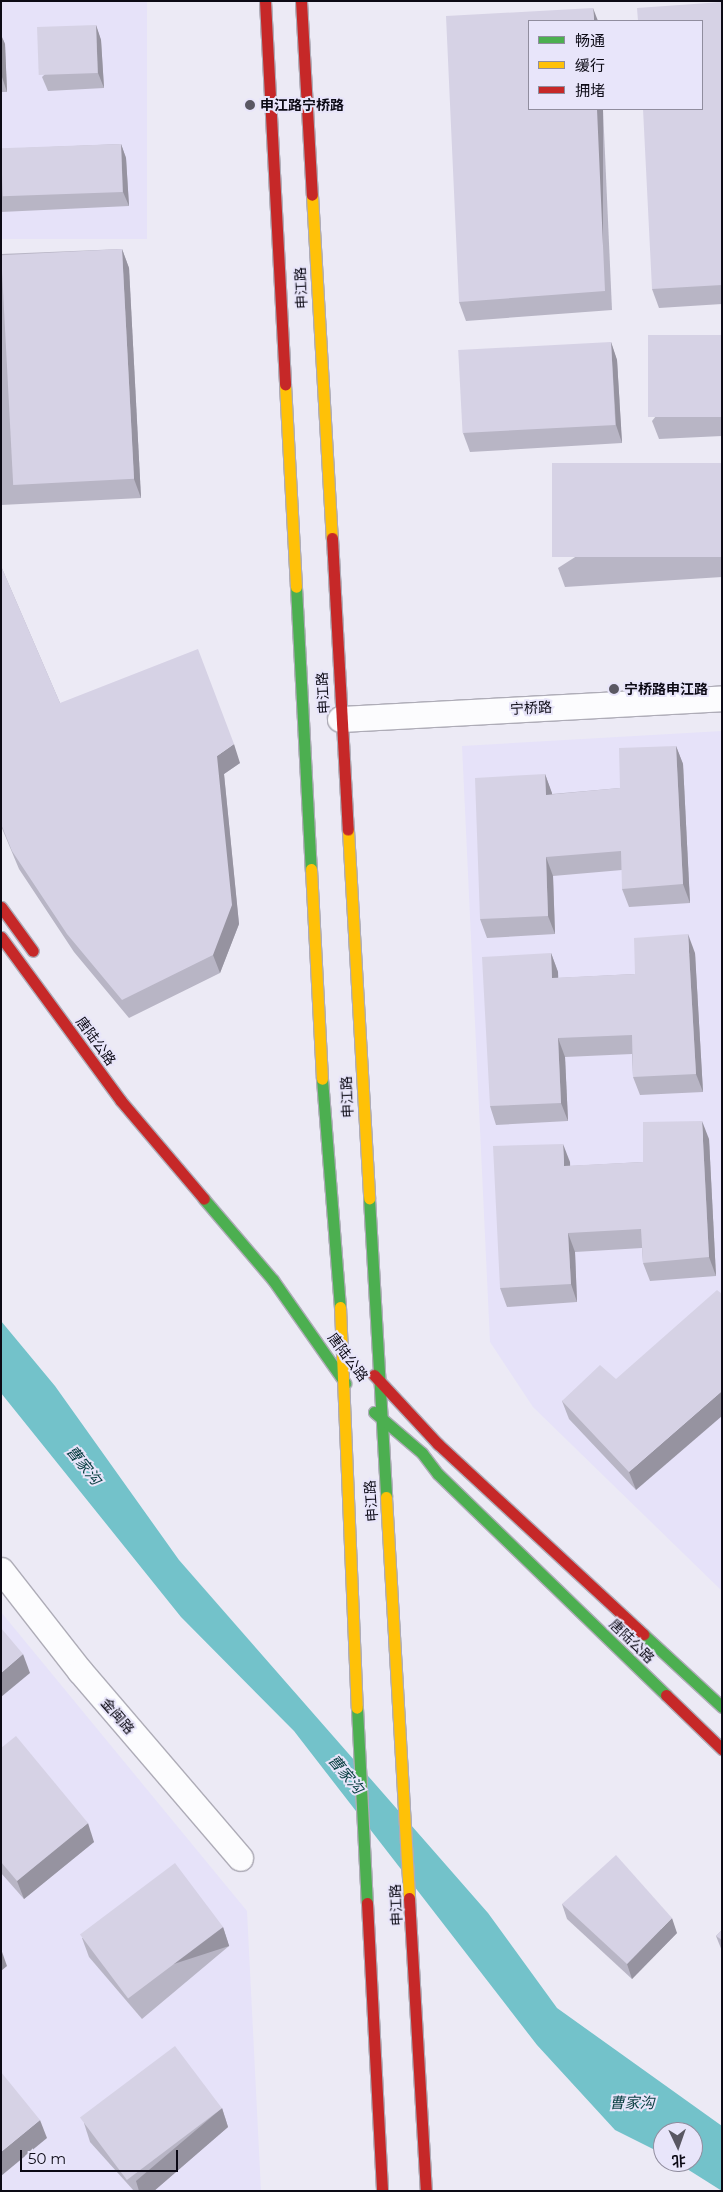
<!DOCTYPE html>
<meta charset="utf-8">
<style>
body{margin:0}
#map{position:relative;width:723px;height:2192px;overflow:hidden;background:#eceaf5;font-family:Montserrat,"Noto Sans SC",sans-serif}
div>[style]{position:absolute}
.built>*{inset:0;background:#e6e2f9;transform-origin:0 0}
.water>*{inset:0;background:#73c2ca}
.roads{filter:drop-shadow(1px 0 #aeacb7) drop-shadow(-1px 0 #aeacb7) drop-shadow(0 1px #aeacb7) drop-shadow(0 -1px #aeacb7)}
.street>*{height:25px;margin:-12.5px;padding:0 12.5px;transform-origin:12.5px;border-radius:12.5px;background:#fcfcfe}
.fast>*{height:11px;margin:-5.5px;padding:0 5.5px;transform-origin:5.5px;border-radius:5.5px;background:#4caf50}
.slow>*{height:11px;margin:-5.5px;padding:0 5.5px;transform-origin:5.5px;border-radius:5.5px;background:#ffc107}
.jam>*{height:11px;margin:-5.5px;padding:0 5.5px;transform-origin:5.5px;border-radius:5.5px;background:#c62828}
.wall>*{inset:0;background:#b8b5c5}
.shaded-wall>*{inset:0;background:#9693a0;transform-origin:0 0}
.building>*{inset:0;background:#d6d2e5;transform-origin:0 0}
.dots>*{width:14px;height:14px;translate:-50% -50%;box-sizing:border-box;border:2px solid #e8e5fa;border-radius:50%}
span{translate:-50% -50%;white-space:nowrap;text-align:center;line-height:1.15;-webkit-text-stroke:4px #e8e5fa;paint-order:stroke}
.poi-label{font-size:14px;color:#0c0a15;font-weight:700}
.left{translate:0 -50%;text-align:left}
.street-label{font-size:14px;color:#0c0a15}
.water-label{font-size:15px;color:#063c3f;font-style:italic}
.frame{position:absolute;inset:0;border:2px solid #0c0a15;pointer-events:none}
.legend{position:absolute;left:528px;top:20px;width:175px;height:90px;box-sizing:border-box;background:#e8e5fa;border:1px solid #908d9e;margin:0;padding:6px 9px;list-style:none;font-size:15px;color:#0c0a15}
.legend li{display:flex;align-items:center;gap:10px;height:25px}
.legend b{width:25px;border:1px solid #908d9e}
.north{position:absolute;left:653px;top:2122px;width:50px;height:50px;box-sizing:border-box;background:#e8e5fa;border:1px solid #908d9e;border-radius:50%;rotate:177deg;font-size:14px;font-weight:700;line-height:20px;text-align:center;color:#0c0a15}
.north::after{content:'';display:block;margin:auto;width:18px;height:22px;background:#5a5863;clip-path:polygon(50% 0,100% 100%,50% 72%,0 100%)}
.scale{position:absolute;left:20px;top:2150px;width:158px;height:22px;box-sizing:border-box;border:2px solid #0c0a15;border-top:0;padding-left:6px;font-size:15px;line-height:18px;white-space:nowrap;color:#0c0a15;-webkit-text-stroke:4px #e8e5fa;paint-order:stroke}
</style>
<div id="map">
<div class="built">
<i style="left:1px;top:1px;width:146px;height:238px"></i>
<i style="clip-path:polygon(722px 731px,722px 1591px,533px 1407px,490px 1342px,462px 746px)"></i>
<i style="clip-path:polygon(1px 1612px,247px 1911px,261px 2191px,1px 2191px)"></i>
</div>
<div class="water">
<i style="clip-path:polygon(1px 1321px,55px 1386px,179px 1560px,488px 1913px,557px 2008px,722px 2126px,722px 2191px,676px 2162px,693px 2162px,693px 2132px,663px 2132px,663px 2154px,615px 2130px,537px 2045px,294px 1731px,181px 1617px,1px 1393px)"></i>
</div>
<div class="roads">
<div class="street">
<i style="left:340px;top:719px;width:383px;rotate:-3.1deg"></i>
<i style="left:1px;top:1570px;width:128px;rotate:52deg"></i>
<i style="left:80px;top:1671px;width:246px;rotate:49.4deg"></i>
</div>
<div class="fast">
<i style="left:296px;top:587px;width:282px;rotate:87deg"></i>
<i style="left:322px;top:1079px;width:229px;rotate:85.5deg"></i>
<i style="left:369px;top:1198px;width:299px;rotate:86.7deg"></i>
<i style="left:204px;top:1199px;width:106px;rotate:49.6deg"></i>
<i style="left:273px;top:1280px;width:126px;rotate:55deg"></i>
<i style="left:374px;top:1412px;width:63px;rotate:40.5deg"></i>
<i style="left:422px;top:1453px;width:26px;rotate:53deg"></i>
<i style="left:438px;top:1474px;width:318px;rotate:44.1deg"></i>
<i style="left:643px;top:1634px;width:108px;rotate:42.7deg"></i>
<i style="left:357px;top:1708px;width:195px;rotate:87.1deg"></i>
</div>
<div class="slow">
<i style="left:312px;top:195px;width:344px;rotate:86.7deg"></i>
<i style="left:285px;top:384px;width:203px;rotate:86.9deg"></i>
<i style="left:348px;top:830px;width:369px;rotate:86.7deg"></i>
<i style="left:311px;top:869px;width:210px;rotate:87deg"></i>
<i style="left:340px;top:1307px;width:401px;rotate:87.6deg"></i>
<i style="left:386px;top:1497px;width:402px;rotate:86.7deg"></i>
</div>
<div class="jam">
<i style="left:265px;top:1px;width:384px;rotate:87deg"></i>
<i style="left:301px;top:1px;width:194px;rotate:86.8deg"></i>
<i style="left:332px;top:538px;width:292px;rotate:86.9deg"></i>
<i style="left:1px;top:907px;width:54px;rotate:54deg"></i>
<i style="left:1px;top:937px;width:203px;rotate:53.8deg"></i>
<i style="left:121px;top:1101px;width:128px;rotate:49.7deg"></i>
<i style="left:374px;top:1375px;width:94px;rotate:47.2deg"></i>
<i style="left:438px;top:1444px;width:280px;rotate:42.8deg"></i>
<i style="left:666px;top:1695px;width:78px;rotate:44deg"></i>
<i style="left:409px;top:1898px;width:293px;rotate:86.7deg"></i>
<i style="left:367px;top:1903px;width:288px;rotate:87deg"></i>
</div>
</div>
<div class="wall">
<i style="clip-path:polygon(722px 2px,722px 304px,659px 308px,652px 289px)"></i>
<i style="clip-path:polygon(96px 25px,101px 40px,104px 88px,48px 91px,42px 77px)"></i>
<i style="clip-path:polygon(1px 35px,5px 44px,7px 92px,1px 92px)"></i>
<i style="clip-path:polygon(603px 109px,612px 310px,466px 321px,459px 302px)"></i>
<i style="clip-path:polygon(121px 144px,126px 158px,129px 206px,1px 212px,1px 149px)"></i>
<i style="clip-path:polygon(122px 249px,129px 268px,141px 498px,1px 505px,1px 254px)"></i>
<i style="clip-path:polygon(722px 335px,722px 436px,659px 439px,652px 421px)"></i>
<i style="clip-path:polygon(611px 342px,617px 360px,622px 443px,470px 452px,463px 433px)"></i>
<i style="clip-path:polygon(722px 463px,722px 577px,565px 587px,558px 568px)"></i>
<i style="clip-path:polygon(1px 566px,60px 703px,240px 763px,224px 774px,239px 924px,220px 973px,129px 1018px,74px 952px,19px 869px,1px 826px)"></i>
<i style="clip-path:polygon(676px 746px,683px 764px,690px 903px,629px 907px,622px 889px,622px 870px,553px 876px,555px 934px,487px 938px,480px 919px,545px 774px,552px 794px,620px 788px)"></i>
<i style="clip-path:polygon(551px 953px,558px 972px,558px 978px,635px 974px,695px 953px,703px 1092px,640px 1095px,633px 1077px,632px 1054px,565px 1057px,568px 1121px,496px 1125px,490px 1106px)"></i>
<i style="clip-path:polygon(709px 1139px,716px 1276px,650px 1281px,643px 1263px,642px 1248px,575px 1252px,577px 1302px,507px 1307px,500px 1288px,570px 1162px,570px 1166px,643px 1162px)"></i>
<i style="clip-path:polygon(616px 1379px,636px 1490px,569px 1419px,562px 1401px)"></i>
<i style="clip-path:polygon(1px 1748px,94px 1842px,24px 1899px,1px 1873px)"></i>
<i style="clip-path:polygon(562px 1904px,677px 1933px,632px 1979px,567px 1919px)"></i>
<i style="clip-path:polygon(223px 1927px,229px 1946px,142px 2019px,89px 1957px,82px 1938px)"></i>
<i style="clip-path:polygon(722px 1930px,722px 1951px,716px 1936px)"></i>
<i style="clip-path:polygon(222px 2108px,228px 2127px,154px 2191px,134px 2191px,90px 2142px,84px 2123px)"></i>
</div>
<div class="shaded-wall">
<i style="clip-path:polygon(593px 8px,598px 21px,594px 21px)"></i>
<i style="clip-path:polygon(96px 25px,101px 40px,104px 88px,98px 73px)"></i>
<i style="clip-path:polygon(1px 35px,5px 44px,7px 92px,2px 77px)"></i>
<i style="left:597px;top:109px;width:6px;height:182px"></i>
<i style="clip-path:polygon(121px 144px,126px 158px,129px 206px,123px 192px)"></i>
<i style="clip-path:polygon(122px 249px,129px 268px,141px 498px,134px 479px)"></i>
<i style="clip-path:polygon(611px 342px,617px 360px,622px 443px,616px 425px)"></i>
<i style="clip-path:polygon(234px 744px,240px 763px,224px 774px,239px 924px,220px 973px,213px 955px,217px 756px)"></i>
<i style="clip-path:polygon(676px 746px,683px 764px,690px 903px,683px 884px)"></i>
<i style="clip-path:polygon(545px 774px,552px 793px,553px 813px,546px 795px)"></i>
<i style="clip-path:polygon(546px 857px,553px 876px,555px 934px,548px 916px)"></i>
<i style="clip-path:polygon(688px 934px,695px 953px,703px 1092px,696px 1074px)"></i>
<i style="clip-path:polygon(551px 953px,558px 972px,559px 997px,552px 978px)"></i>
<i style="clip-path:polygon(558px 1038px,565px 1057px,568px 1121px,561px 1103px)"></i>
<i style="clip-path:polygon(702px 1121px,709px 1139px,716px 1276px,709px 1257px)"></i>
<i style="clip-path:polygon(563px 1144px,570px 1162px,571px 1185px,564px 1166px)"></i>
<i style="clip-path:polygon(568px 1233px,575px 1252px,577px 1302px,571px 1284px)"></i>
<i style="clip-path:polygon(722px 1391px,722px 1416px,636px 1490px,629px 1472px)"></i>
<i style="clip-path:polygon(23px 1654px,30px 1673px,1px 1697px,1px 1673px)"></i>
<i style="clip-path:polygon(88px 1823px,94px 1842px,24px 1899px,17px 1881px)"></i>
<i style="clip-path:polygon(672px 1918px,677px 1933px,632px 1979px,627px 1964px)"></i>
<i style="left:223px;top:1927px;width:20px;height:115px;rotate:72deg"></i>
<i style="clip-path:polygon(1px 1949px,7px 1966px,1px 1971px)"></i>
<i style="clip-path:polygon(222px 2108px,228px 2127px,154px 2191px,139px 2191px,136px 2181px)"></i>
<i style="clip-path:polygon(40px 2120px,47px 2138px,1px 2176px,1px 2152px)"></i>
</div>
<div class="building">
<i style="clip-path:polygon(722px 2px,722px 285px,652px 289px,643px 109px,702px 109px,702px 21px,638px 21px,637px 8px)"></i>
<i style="clip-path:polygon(593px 8px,594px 21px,529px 21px,529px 109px,597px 109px,605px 291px,459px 302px,446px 16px)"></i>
<i style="left:96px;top:25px;width:48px;height:59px;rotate:88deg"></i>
<i style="left:121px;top:144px;width:48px;height:120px;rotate:88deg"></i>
<i style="left:122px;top:249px;width:230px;height:121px;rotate:87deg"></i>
<i style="left:722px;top:335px;width:82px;height:74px;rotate:90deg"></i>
<i style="left:611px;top:342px;width:83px;height:153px;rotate:87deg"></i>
<i style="left:722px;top:463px;width:94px;height:170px;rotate:90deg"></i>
<i style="clip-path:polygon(1px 566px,60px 703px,198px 649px,234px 744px,217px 756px,232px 905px,213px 955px,122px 1000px,67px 934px,12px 851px,1px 824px)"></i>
<i style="clip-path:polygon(676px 746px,683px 884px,622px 889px,621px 851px,546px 857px,548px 916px,480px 919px,475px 778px,545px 774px,546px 795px,620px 788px,619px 748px)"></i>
<i style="clip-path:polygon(688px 934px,696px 1074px,633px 1077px,632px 1035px,558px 1038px,561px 1103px,490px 1106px,482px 957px,551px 953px,552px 978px,635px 974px,634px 938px)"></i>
<i style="clip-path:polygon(702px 1121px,709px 1257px,643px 1263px,641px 1229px,568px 1233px,571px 1284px,500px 1288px,493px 1146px,563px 1144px,564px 1166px,643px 1162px,643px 1122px)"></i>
<i style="clip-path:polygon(717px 1290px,722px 1294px,722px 1391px,629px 1472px,562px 1401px,600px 1365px,616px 1379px)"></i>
<i style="clip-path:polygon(1px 1628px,23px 1654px,1px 1673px)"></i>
<i style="clip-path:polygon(16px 1736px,88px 1823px,17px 1881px,1px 1862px,1px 1748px)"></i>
<i style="clip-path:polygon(616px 1855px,672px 1918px,627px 1964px,562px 1904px)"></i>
<i style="left:175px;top:1863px;width:80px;height:119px;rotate:53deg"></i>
<i style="clip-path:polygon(722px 1930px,722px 1940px,716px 1936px)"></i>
<i style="left:175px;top:2046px;width:78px;height:119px;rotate:53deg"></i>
<i style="clip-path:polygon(1px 2072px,40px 2120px,1px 2152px)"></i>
</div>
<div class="dots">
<i style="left:250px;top:105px;background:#5a5863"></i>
<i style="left:614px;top:689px;background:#5a5863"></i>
</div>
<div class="poi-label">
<span class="left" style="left:260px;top:105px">申江路宁桥路</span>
<span class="left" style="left:624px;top:689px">宁桥路申江路</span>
</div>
<div class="street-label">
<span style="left:301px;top:288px;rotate:-93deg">申江路</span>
<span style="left:323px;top:693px;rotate:-93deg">申江路</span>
<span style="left:531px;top:708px;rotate:-3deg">宁桥路</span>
<span style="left:96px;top:1041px;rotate:54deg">唐陆公路</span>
<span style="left:347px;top:1097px;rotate:-93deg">申江路</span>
<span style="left:348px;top:1357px;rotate:53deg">唐陆公路</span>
<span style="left:371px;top:1501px;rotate:-94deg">申江路</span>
<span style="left:632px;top:1641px;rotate:44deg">唐陆公路</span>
<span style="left:118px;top:1716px;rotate:49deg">金闽路</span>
<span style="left:396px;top:1905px;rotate:-93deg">申江路</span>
</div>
<div class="water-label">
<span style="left:84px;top:1465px;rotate:51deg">曹家沟</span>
<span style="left:346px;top:1774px;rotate:50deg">曹家沟</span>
<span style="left:632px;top:2103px">曹家沟</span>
</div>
<div class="frame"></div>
<ul class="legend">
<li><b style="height:6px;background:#4caf50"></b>畅通</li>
<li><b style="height:6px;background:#ffc107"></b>缓行</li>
<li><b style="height:6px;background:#c62828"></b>拥堵</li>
</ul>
<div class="north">北</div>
<div class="scale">50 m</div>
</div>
